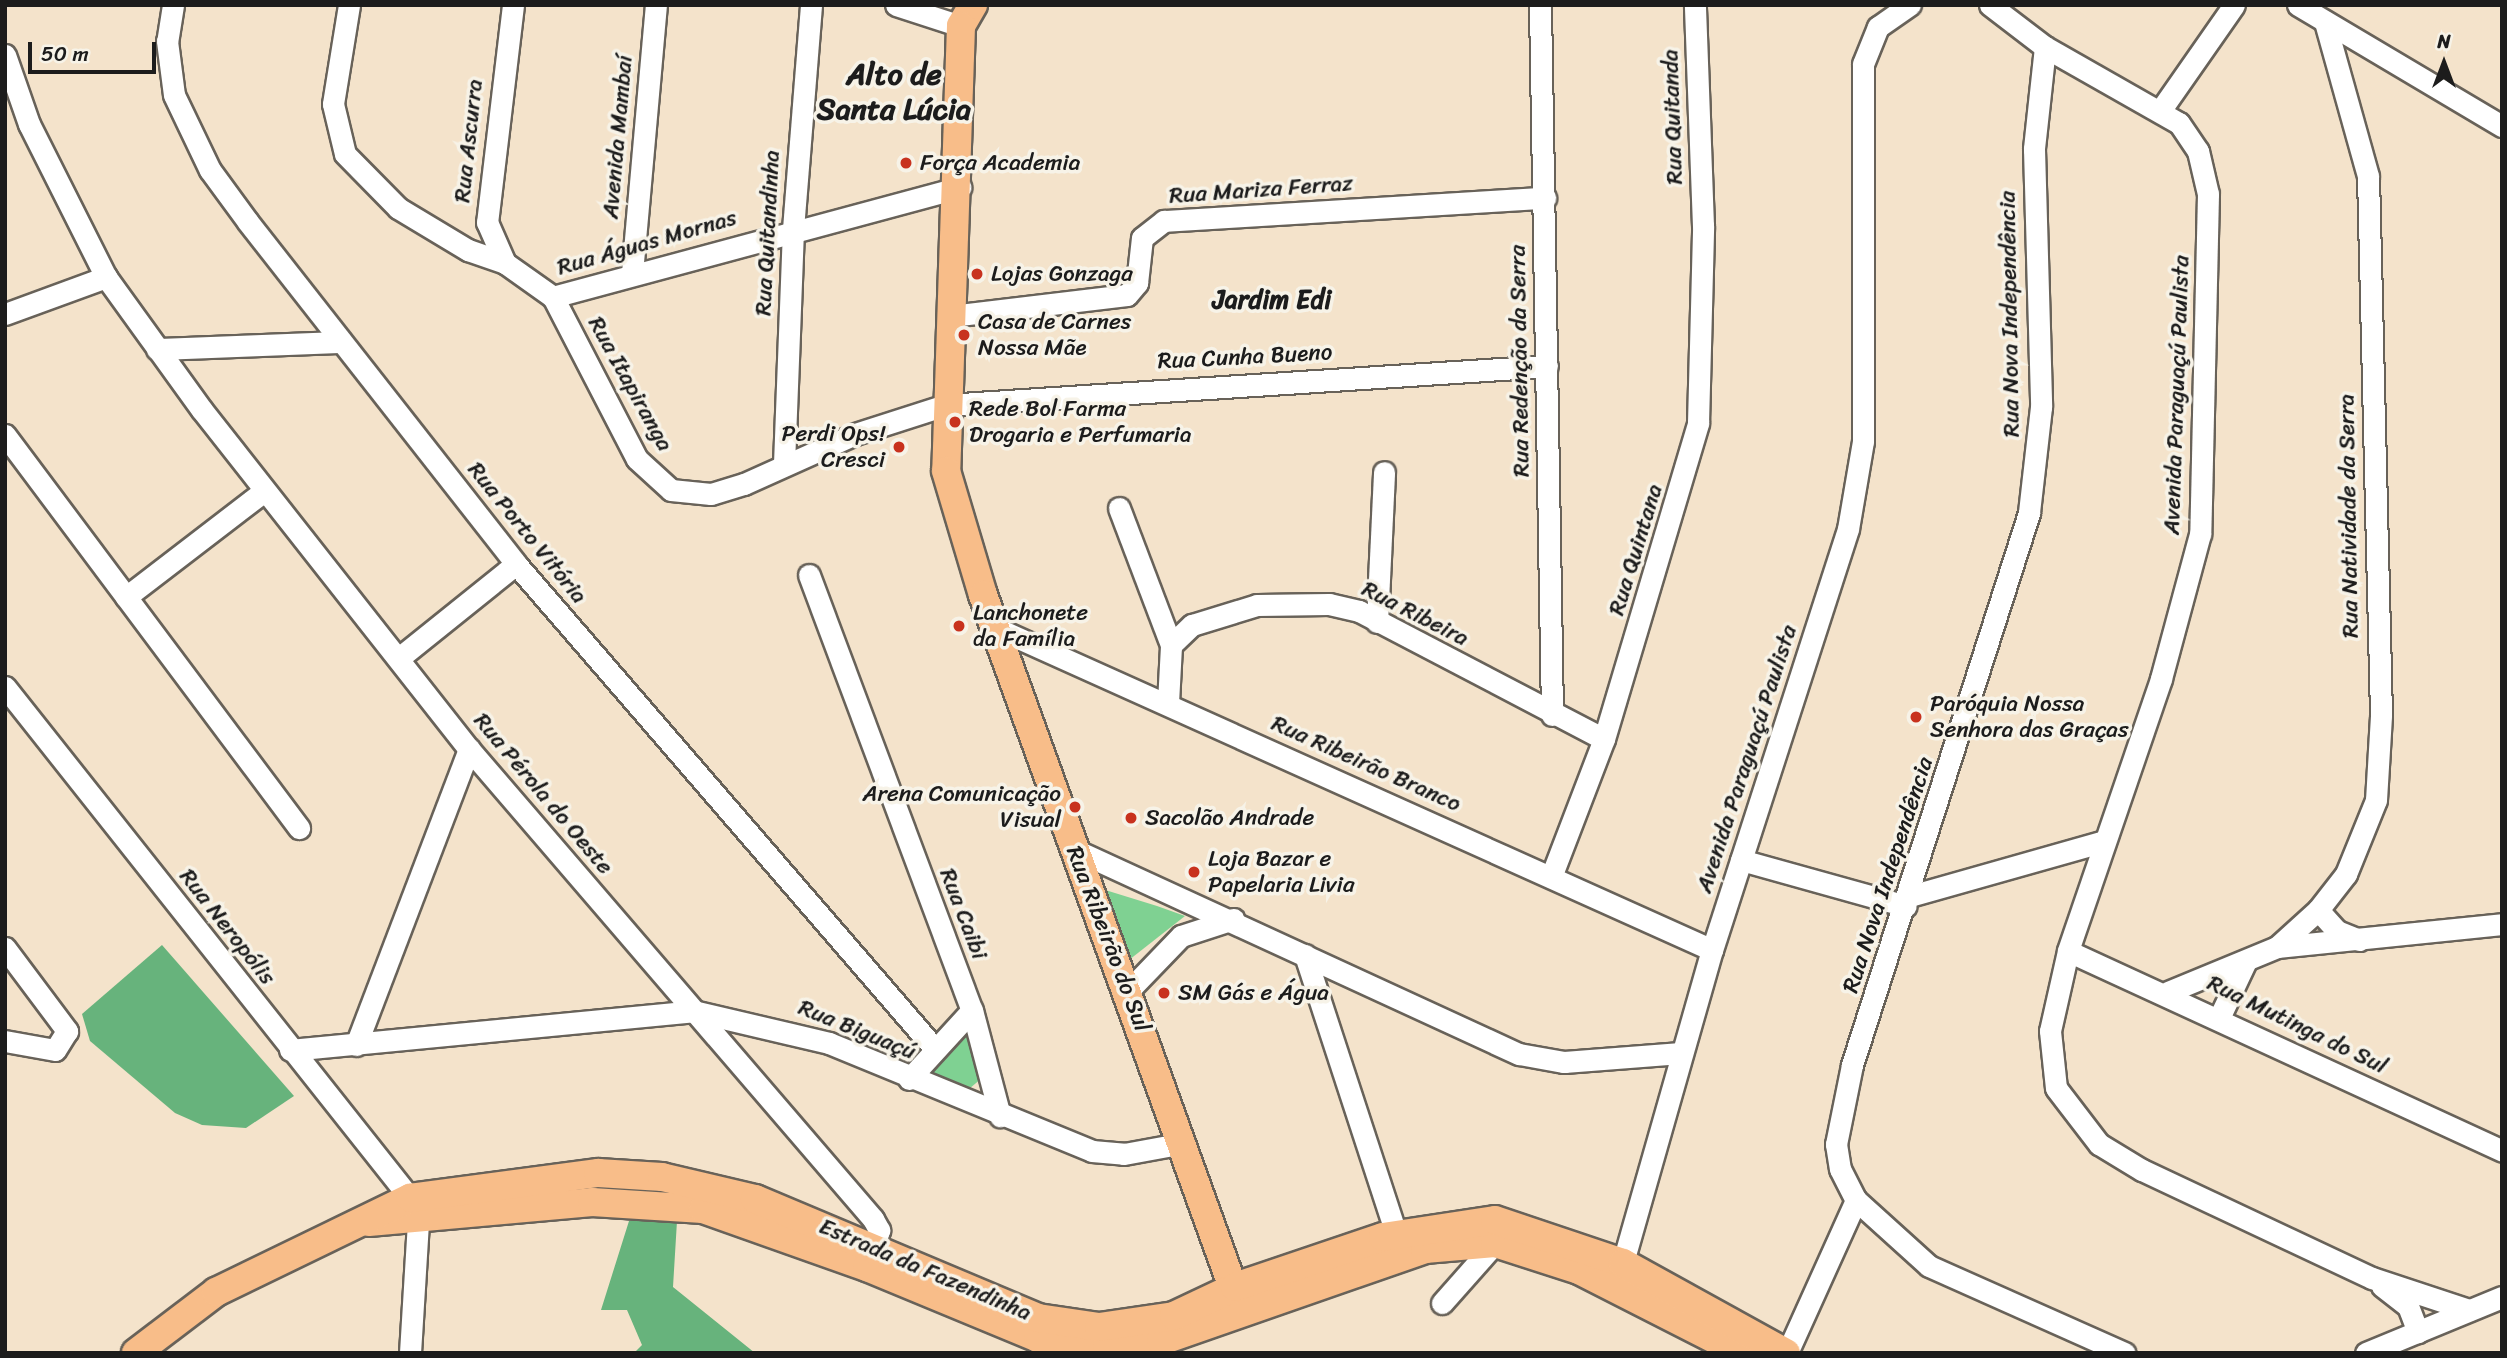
<!DOCTYPE html>
<meta charset="utf-8">
<style>
body{margin:0}
#map{position:relative;width:2507px;height:1358px;overflow:hidden;background:#f4e3cb;font-family:Sriracha,sans-serif}
div>[style]{position:absolute}
.green>*{inset:0;background:#7fd192}
.forest>*{inset:0;background:#67b37c}
.roads{filter:drop-shadow(2px 0 #686259) drop-shadow(-2px 0 #686259) drop-shadow(0 2px #686259) drop-shadow(0 -2px #686259)}
.minor>*{height:21px;margin:-10.5px;padding:0 10.5px;transform-origin:10.5px;border-radius:10.5px;background:#fff}
.major>*{height:28px;margin:-14px;padding:0 14px;transform-origin:14px;border-radius:14px;background:#f8bd89}
.dots>*{width:19px;height:19px;translate:-50% -50%;box-sizing:border-box;border:4px solid #f7f3e8;border-radius:50%}
span{translate:-50% -50%;white-space:nowrap;text-align:center;line-height:1.15;-webkit-text-stroke:7px #f7f3e8;paint-order:stroke}
.street-label{font-size:23px;color:#1c1c1c}
.poi-label{font-size:23px;color:#1c1c1c}
.left{translate:0 -50%;text-align:left}
.right{translate:-100% -50%;text-align:right}
.quarter-label{font-size:26px;color:#1c1c1c;font-weight:700}
.district-label{font-size:30px;color:#1c1c1c;font-weight:700}
.frame{position:absolute;inset:0;border:7px solid #1c1c1c;pointer-events:none}
.north{position:absolute;left:2409px;top:28px;width:70px;height:70px;-webkit-text-stroke:5px #f7f3e8;paint-order:stroke;rotate:0deg;font-size:19px;font-weight:700;line-height:28px;text-align:center;color:#1c1c1c}
.north::after{content:'';display:block;margin:auto;width:24px;height:32px;background:#1c1c1c;clip-path:polygon(50% 0,100% 100%,50% 72%,0 100%)}
.scale{position:absolute;left:28px;top:42px;width:128px;height:32px;box-sizing:border-box;border:4px solid #1c1c1c;border-top:0;padding-left:9px;font-size:21px;line-height:24px;white-space:nowrap;color:#1c1c1c;-webkit-text-stroke:5px #f7f3e8;paint-order:stroke}
</style>
<div id="map">
<div class="green">
<i style="clip-path:polygon(1102px 889px,1157px 906px,1185px 916px,1129px 960px)"></i>
<i style="clip-path:polygon(965px 1030px,982px 1078px,963px 1094px,927px 1078px)"></i>
</div>
<div class="forest">
<i style="clip-path:polygon(162px 945px,294px 1096px,246px 1128px,202px 1125px,175px 1113px,90px 1041px,82px 1014px)"></i>
<i style="clip-path:polygon(629px 1221px,677px 1221px,673px 1287px,755px 1353px,634px 1353px,642px 1345px,627px 1310px,601px 1310px)"></i>
</div>
<div class="roads">
<div class="minor">
<i style="left:173px;top:5px;width:36px;rotate:99deg"></i>
<i style="left:167px;top:41px;width:54px;rotate:82.6deg"></i>
<i style="left:174px;top:95px;width:83px;rotate:64.4deg"></i>
<i style="left:210px;top:170px;width:64px;rotate:53.8deg"></i>
<i style="left:248px;top:222px;width:434px;rotate:51.9deg"></i>
<i style="left:516px;top:564px;width:640px;rotate:49.18deg"></i>
<i style="left:349px;top:5px;width:100px;rotate:99.2deg"></i>
<i style="left:333px;top:104px;width:51px;rotate:76.5deg"></i>
<i style="left:345px;top:154px;width:76px;rotate:45.5deg"></i>
<i style="left:398px;top:208px;width:82px;rotate:31deg"></i>
<i style="left:468px;top:250px;width:39px;rotate:19deg"></i>
<i style="left:513px;top:5px;width:219px;rotate:96.8deg"></i>
<i style="left:487px;top:222px;width:45px;rotate:66.3deg"></i>
<i style="left:505px;top:263px;width:59px;rotate:35.3deg"></i>
<i style="left:553px;top:297px;width:182px;rotate:62.6deg"></i>
<i style="left:637px;top:459px;width:46px;rotate:42.4deg"></i>
<i style="left:671px;top:490px;width:40px;rotate:5.7deg"></i>
<i style="left:711px;top:494px;width:34px;rotate:-17deg"></i>
<i style="left:744px;top:484px;width:122px;rotate:-24.2deg"></i>
<i style="left:855px;top:434px;width:96px;rotate:-17.7deg"></i>
<i style="left:946px;top:405px;width:602px;rotate:-3.71deg"></i>
<i style="left:896px;top:5px;width:68px;rotate:17.9deg"></i>
<i style="left:1540px;top:5px;width:710px;rotate:89.03deg"></i>
<i style="left:1990px;top:5px;width:69px;rotate:37.4deg"></i>
<i style="left:2045px;top:47px;width:154px;rotate:29.6deg"></i>
<i style="left:2179px;top:123px;width:34px;rotate:56deg"></i>
<i style="left:2198px;top:151px;width:44px;rotate:76.9deg"></i>
<i style="left:2208px;top:194px;width:340px;rotate:91.3deg"></i>
<i style="left:2200px;top:534px;width:150px;rotate:105.1deg"></i>
<i style="left:2161px;top:679px;width:287px;rotate:108.9deg"></i>
<i style="left:2068px;top:951px;width:82px;rotate:102.7deg"></i>
<i style="left:2050px;top:1031px;width:57px;rotate:84deg"></i>
<i style="left:2056px;top:1088px;width:71px;rotate:52.5deg"></i>
<i style="left:2099px;top:1144px;width:50px;rotate:31.2deg"></i>
<i style="left:2142px;top:1170px;width:254px;rotate:25.2deg"></i>
<i style="left:2372px;top:1278px;width:102px;rotate:18.3deg"></i>
<i style="left:2298px;top:5px;width:237px;rotate:30.7deg"></i>
<i style="left:2045px;top:47px;width:103px;rotate:96.2deg"></i>
<i style="left:2034px;top:149px;width:258px;rotate:88.4deg"></i>
<i style="left:2041px;top:407px;width:107px;rotate:96.5deg"></i>
<i style="left:2029px;top:513px;width:580px;rotate:107.78deg"></i>
<i style="left:1852px;top:1065px;width:81px;rotate:101.4deg"></i>
<i style="left:1836px;top:1144px;width:25px;rotate:81deg"></i>
<i style="left:1840px;top:1169px;width:35px;rotate:63deg"></i>
<i style="left:1856px;top:1200px;width:98px;rotate:42.1deg"></i>
<i style="left:1929px;top:1266px;width:214px;rotate:24deg"></i>
<i style="left:5px;top:55px;width:73px;rotate:70.8deg"></i>
<i style="left:29px;top:124px;width:171px;rotate:63.3deg"></i>
<i style="left:106px;top:277px;width:164px;rotate:54.2deg"></i>
<i style="left:202px;top:410px;width:432px;rotate:51.8deg"></i>
<i style="left:469px;top:749px;width:620px;rotate:49.32deg"></i>
<i style="left:873px;top:1219px;width:13px;rotate:61deg"></i>
<i style="left:879px;top:1230px;width:34px;rotate:107deg"></i>
<i style="left:2160px;top:111px;width:129px;rotate:-55.1deg"></i>
<i style="left:632px;top:273px;width:269px;rotate:-84.9deg"></i>
<i style="left:553px;top:297px;width:422px;rotate:-15.1deg"></i>
<i style="left:5px;top:314px;width:108px;rotate:-20.1deg"></i>
<i style="left:951px;top:316px;width:177px;rotate:-6.8deg"></i>
<i style="left:1127px;top:295px;width:16px;rotate:-50deg"></i>
<i style="left:1137px;top:283px;width:45px;rotate:-83.7deg"></i>
<i style="left:1142px;top:238px;width:28px;rotate:-38deg"></i>
<i style="left:1164px;top:221px;width:382px;rotate:-3.5deg"></i>
<i style="left:157px;top:349px;width:184px;rotate:-2.2deg"></i>
<i style="left:5px;top:435px;width:491px;rotate:53.2deg"></i>
<i style="left:784px;top:464px;width:235px;rotate:-87.8deg"></i>
<i style="left:793px;top:229px;width:225px;rotate:-85.4deg"></i>
<i style="left:1119px;top:508px;width:147px;rotate:69.2deg"></i>
<i style="left:809px;top:575px;width:465px;rotate:69.5deg"></i>
<i style="left:972px;top:1010px;width:110px;rotate:75.2deg"></i>
<i style="left:126px;top:597px;width:174px;rotate:-37.5deg"></i>
<i style="left:1377px;top:622px;width:150px;rotate:-87.3deg"></i>
<i style="left:996px;top:628px;width:785px;rotate:24.21deg"></i>
<i style="left:399px;top:658px;width:150px;rotate:-38.8deg"></i>
<i style="left:5px;top:687px;width:652px;rotate:51.6deg"></i>
<i style="left:410px;top:1198px;width:25px;rotate:72deg"></i>
<i style="left:418px;top:1222px;width:131px;rotate:93.5deg"></i>
<i style="left:1168px;top:703px;width:58px;rotate:-87deg"></i>
<i style="left:1171px;top:645px;width:29px;rotate:-44deg"></i>
<i style="left:1192px;top:625px;width:68px;rotate:-17.1deg"></i>
<i style="left:1257px;top:605px;width:72px;rotate:-0.8deg"></i>
<i style="left:1329px;top:604px;width:31px;rotate:13deg"></i>
<i style="left:1359px;top:611px;width:276px;rotate:27.6deg"></i>
<i style="left:1073px;top:849px;width:491px;rotate:24.7deg"></i>
<i style="left:1519px;top:1054px;width:46px;rotate:10.1deg"></i>
<i style="left:1564px;top:1062px;width:117px;rotate:-4.4deg"></i>
<i style="left:1741px;top:860px;width:171px;rotate:15.6deg"></i>
<i style="left:1551px;top:877px;width:148px;rotate:-69deg"></i>
<i style="left:1604px;top:739px;width:330px;rotate:-73.4deg"></i>
<i style="left:1698px;top:423px;width:197px;rotate:-88.5deg"></i>
<i style="left:1703px;top:226px;width:221px;rotate:-92.1deg"></i>
<i style="left:1910px;top:896px;width:198px;rotate:-15.8deg"></i>
<i style="left:2318px;top:910px;width:28px;rotate:48deg"></i>
<i style="left:2337px;top:931px;width:24px;rotate:22deg"></i>
<i style="left:2277px;top:947px;width:226px;rotate:-5.8deg"></i>
<i style="left:5px;top:948px;width:104px;rotate:53.2deg"></i>
<i style="left:67px;top:1031px;width:22px;rotate:122deg"></i>
<i style="left:55px;top:1050px;width:51px;rotate:-169.8deg"></i>
<i style="left:2068px;top:951px;width:478px;rotate:24.7deg"></i>
<i style="left:1305px;top:955px;width:293px;rotate:71.9deg"></i>
<i style="left:1129px;top:990px;width:75px;rotate:-46.1deg"></i>
<i style="left:1181px;top:936px;width:55px;rotate:-18.1deg"></i>
<i style="left:2168px;top:992px;width:118px;rotate:-22.4deg"></i>
<i style="left:2277px;top:947px;width:55px;rotate:-42.1deg"></i>
<i style="left:2318px;top:910px;width:46px;rotate:-52.1deg"></i>
<i style="left:2346px;top:874px;width:80px;rotate:-67.9deg"></i>
<i style="left:2376px;top:800px;width:85px;rotate:-86.6deg"></i>
<i style="left:2381px;top:715px;width:539px;rotate:-91.38deg"></i>
<i style="left:2368px;top:176px;width:160px;rotate:-105.6deg"></i>
<i style="left:2220px;top:1016px;width:61px;rotate:-64.7deg"></i>
<i style="left:356px;top:1045px;width:317px;rotate:-69.1deg"></i>
<i style="left:290px;top:1050px;width:405px;rotate:-5.5deg"></i>
<i style="left:693px;top:1011px;width:140px;rotate:13.2deg"></i>
<i style="left:829px;top:1043px;width:284px;rotate:22.3deg"></i>
<i style="left:1092px;top:1151px;width:32px;rotate:5deg"></i>
<i style="left:1124px;top:1154px;width:61px;rotate:-10.4deg"></i>
<i style="left:909px;top:1079px;width:93px;rotate:-47.6deg"></i>
<i style="left:1619px;top:1276px;width:339px;rotate:-74.1deg"></i>
<i style="left:1712px;top:950px;width:442px;rotate:-72.1deg"></i>
<i style="left:1848px;top:529px;width:89px;rotate:-80.3deg"></i>
<i style="left:1863px;top:441px;width:377px;rotate:-90deg"></i>
<i style="left:1863px;top:64px;width:40px;rotate:-68deg"></i>
<i style="left:1878px;top:27px;width:39px;rotate:-35deg"></i>
<i style="left:2382px;top:1286px;width:33px;rotate:38deg"></i>
<i style="left:2408px;top:1306px;width:28px;rotate:69deg"></i>
<i style="left:1442px;top:1303px;width:80px;rotate:-48.5deg"></i>
<i style="left:1787px;top:1353px;width:168px;rotate:-65.7deg"></i>
<i style="left:2366px;top:1353px;width:147px;rotate:-22.4deg"></i>
</div>
<div class="major">
<i style="left:973px;top:5px;width:24px;rotate:120deg"></i>
<i style="left:961px;top:26px;width:445px;rotate:91.9deg"></i>
<i style="left:946px;top:471px;width:129px;rotate:73.4deg"></i>
<i style="left:983px;top:595px;width:754px;rotate:70.15deg"></i>
<i style="left:369px;top:1222px;width:224px;rotate:-5.1deg"></i>
<i style="left:592px;top:1202px;width:111px;rotate:3.6deg"></i>
<i style="left:703px;top:1209px;width:174px;rotate:19.5deg"></i>
<i style="left:867px;top:1267px;width:185px;rotate:22.5deg"></i>
<i style="left:1038px;top:1338px;width:70px;rotate:7.4deg"></i>
<i style="left:1107px;top:1347px;width:54px;rotate:-6.3deg"></i>
<i style="left:1161px;top:1341px;width:280px;rotate:-19.2deg"></i>
<i style="left:1425px;top:1249px;width:70px;rotate:-4.9deg"></i>
<i style="left:1495px;top:1243px;width:88px;rotate:17.8deg"></i>
<i style="left:1579px;top:1270px;width:183px;rotate:27deg"></i>
<i style="left:136px;top:1353px;width:101px;rotate:-37.3deg"></i>
<i style="left:216px;top:1292px;width:216px;rotate:-25.9deg"></i>
<i style="left:410px;top:1198px;width:190px;rotate:-7.6deg"></i>
<i style="left:598px;top:1173px;width:64px;rotate:3.6deg"></i>
<i style="left:662px;top:1177px;width:96px;rotate:13.3deg"></i>
<i style="left:755px;top:1199px;width:307px;rotate:22.8deg"></i>
<i style="left:1038px;top:1318px;width:62px;rotate:8.4deg"></i>
<i style="left:1099px;top:1327px;width:76px;rotate:-8.3deg"></i>
<i style="left:1174px;top:1316px;width:68px;rotate:-25.4deg"></i>
<i style="left:1235px;top:1287px;width:156px;rotate:-18.7deg"></i>
<i style="left:1383px;top:1237px;width:113px;rotate:-8.6deg"></i>
<i style="left:1495px;top:1220px;width:135px;rotate:18.6deg"></i>
<i style="left:1623px;top:1263px;width:186px;rotate:28.9deg"></i>
</div>
</div>
<div class="dots">
<i style="left:906px;top:163px;background:#c8321e"></i>
<i style="left:977px;top:274px;background:#c8321e"></i>
<i style="left:964px;top:335px;background:#c8321e"></i>
<i style="left:955px;top:422px;background:#c8321e"></i>
<i style="left:899px;top:447px;background:#c8321e"></i>
<i style="left:959px;top:626px;background:#c8321e"></i>
<i style="left:1916px;top:717px;background:#c8321e"></i>
<i style="left:1075px;top:807px;background:#c8321e"></i>
<i style="left:1131px;top:818px;background:#c8321e"></i>
<i style="left:1194px;top:872px;background:#c8321e"></i>
<i style="left:1164px;top:993px;background:#c8321e"></i>
</div>
<div class="street-label">
<span style="left:1673px;top:117px;rotate:-92deg">Rua Quitanda</span>
<span style="left:618px;top:137px;rotate:-85deg">Avenida Mambaí</span>
<span style="left:469px;top:141px;rotate:-84deg">Rua Ascurra</span>
<span style="left:1261px;top:190px;rotate:-4deg">Rua Mariza Ferraz</span>
<span style="left:768px;top:233px;rotate:-87deg">Rua Quitandinha</span>
<span style="left:647px;top:243px;rotate:-16deg">Rua Águas Mornas</span>
<span style="left:2010px;top:314px;rotate:-91deg">Rua Nova Independência</span>
<span style="left:1245px;top:357px;rotate:-3deg">Rua Cunha Bueno</span>
<span style="left:1520px;top:361px;rotate:-91deg">Rua Redenção da Serra</span>
<span style="left:630px;top:384px;rotate:61deg">Rua Itapiranga</span>
<span style="left:2177px;top:395px;rotate:-88deg">Avenida Paraguaçú Paulista</span>
<span style="left:2349px;top:516px;rotate:-91deg">Rua Natividade da Serra</span>
<span style="left:527px;top:533px;rotate:51deg">Rua Porto Vitória</span>
<span style="left:1636px;top:550px;rotate:-73deg">Rua Quintana</span>
<span style="left:1415px;top:614px;rotate:27deg">Rua Ribeira</span>
<span style="left:1747px;top:759px;rotate:-72deg">Avenida Paraguaçú Paulista</span>
<span style="left:1366px;top:764px;rotate:24deg">Rua Ribeirão Branco</span>
<span style="left:543px;top:794px;rotate:50deg">Rua Pérola do Oeste</span>
<span style="left:1888px;top:875px;rotate:-72deg">Rua Nova Independência</span>
<span style="left:963px;top:914px;rotate:69deg">Rua Caibi</span>
<span style="left:227px;top:927px;rotate:52deg">Rua Neropólis</span>
<span style="left:1108px;top:939px;rotate:69deg">Rua Ribeirão do Sul</span>
<span style="left:2297px;top:1025px;rotate:26deg">Rua Mutinga do Sul</span>
<span style="left:857px;top:1030px;rotate:22deg">Rua Biguaçú</span>
<span style="left:925px;top:1270px;rotate:23deg">Estrada da Fazendinha</span>
</div>
<div class="poi-label">
<span class="left" style="left:920px;top:163px">Força Academia</span>
<span class="left" style="left:991px;top:274px">Lojas Gonzaga</span>
<span class="left" style="left:978px;top:335px">Casa de Carnes<br>Nossa Mãe</span>
<span class="left" style="left:969px;top:422px">Rede Bol Farma<br>Drogaria e Perfumaria</span>
<span class="right" style="left:885px;top:447px">Perdi Ops!<br>Cresci</span>
<span class="left" style="left:973px;top:626px">Lanchonete<br>da Família</span>
<span class="left" style="left:1930px;top:717px">Paróquia Nossa<br>Senhora das Graças</span>
<span class="right" style="left:1061px;top:807px">Arena Comunicação<br>Visual</span>
<span class="left" style="left:1145px;top:818px">Sacolão Andrade</span>
<span class="left" style="left:1208px;top:872px">Loja Bazar e<br>Papelaria Livia</span>
<span class="left" style="left:1178px;top:993px">SM Gás e Água</span>
</div>
<div class="quarter-label">
<span style="left:1272px;top:300px">Jardim Edi</span>
</div>
<div class="district-label">
<span style="left:894px;top:91px">Alto de<br>Santa Lúcia</span>
</div>
<div class="frame"></div>
<div class="north">N</div>
<div class="scale">50 m</div>
</div>
